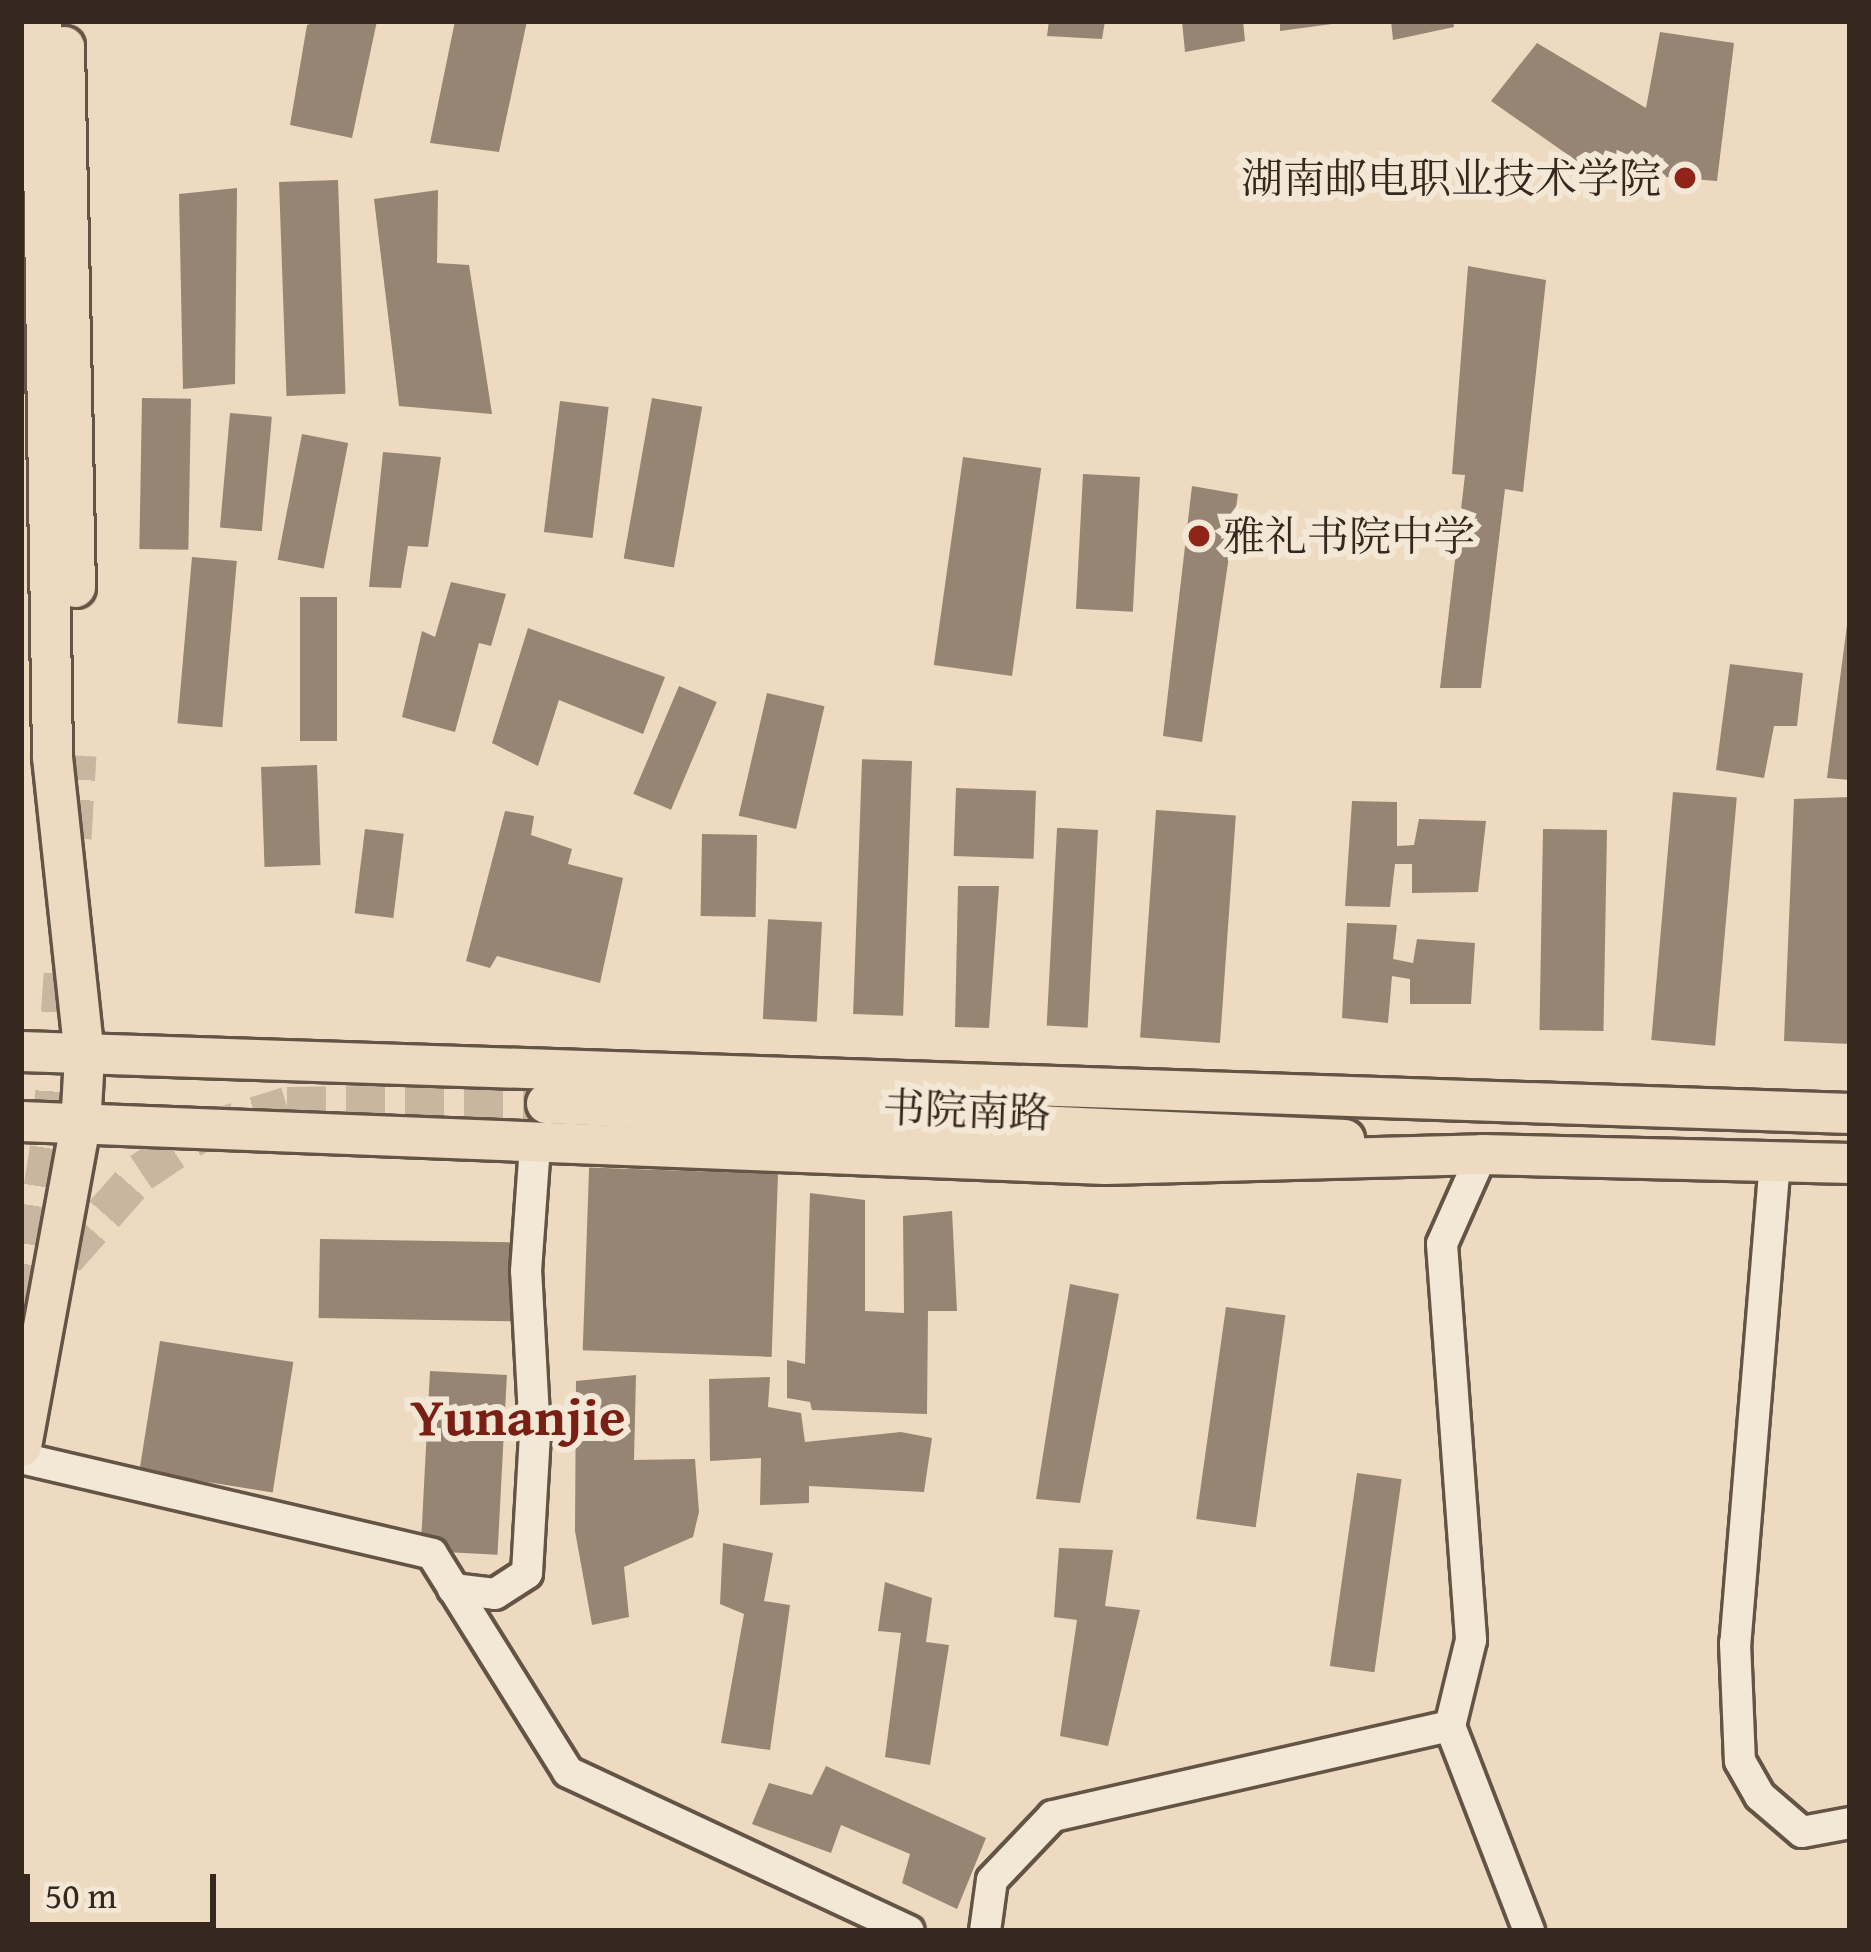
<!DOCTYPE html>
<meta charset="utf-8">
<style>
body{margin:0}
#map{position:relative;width:1871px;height:1952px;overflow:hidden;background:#eddac0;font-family:"Gentium Book Plus","Noto Serif SC",serif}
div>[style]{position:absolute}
.building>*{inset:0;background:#958572;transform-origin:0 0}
.major-tunnel>*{height:39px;margin-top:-19.5px;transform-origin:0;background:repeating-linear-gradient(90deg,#c8b6a0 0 39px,transparent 0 59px)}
.roads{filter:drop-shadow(3px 0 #645446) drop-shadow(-3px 0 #645446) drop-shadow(0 3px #645446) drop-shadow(0 -3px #645446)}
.minor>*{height:30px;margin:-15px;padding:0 15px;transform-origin:15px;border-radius:15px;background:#f3e7d6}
.major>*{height:39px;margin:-19.5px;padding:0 19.5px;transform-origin:19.5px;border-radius:19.5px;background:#eddac0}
.dots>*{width:33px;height:33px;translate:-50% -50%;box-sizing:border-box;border:6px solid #f3e7d6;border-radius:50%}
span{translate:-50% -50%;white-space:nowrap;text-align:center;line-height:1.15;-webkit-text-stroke:12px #f3e7d6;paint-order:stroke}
.poi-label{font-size:42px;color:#36281e}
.right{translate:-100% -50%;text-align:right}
.left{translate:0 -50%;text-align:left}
.street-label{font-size:42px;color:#36281e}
.district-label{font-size:54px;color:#7a1f14;font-weight:700}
.frame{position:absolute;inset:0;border:24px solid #36281e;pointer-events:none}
.scale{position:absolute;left:24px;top:1874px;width:192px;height:54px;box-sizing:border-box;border:6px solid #36281e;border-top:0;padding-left:15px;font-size:36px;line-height:42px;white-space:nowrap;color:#36281e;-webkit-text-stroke:9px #f3e7d6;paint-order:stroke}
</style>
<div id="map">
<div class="building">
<i style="clip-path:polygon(318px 21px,377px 21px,352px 138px,290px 125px,307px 25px)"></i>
<i style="clip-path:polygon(455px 21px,527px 21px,499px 152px,430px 143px)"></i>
<i style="clip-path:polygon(1049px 21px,1105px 21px,1102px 39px,1047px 36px)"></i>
<i style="clip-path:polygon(1182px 21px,1243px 21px,1245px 41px,1185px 52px)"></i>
<i style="clip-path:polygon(1280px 21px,1332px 21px,1332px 24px,1280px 31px)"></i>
<i style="clip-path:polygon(1391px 21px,1453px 21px,1454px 27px,1393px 40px)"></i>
<i style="clip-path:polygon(1660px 32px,1734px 43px,1717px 181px,1591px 171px,1491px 101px,1537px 43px,1646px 108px)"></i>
<i style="left:338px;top:180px;width:214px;height:59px;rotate:88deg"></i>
<i style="clip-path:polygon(237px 188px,235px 384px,183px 389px,179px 194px)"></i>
<i style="clip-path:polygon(438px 190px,437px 263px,469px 265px,492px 414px,399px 406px,374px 199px)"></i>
<i style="clip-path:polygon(1468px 266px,1546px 280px,1523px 492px,1505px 489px,1481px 688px,1440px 688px,1465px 475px,1452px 474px)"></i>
<i style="left:142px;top:398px;width:49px;height:151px;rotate:1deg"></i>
<i style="left:652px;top:398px;width:51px;height:163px;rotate:10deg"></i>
<i style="left:560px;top:401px;width:49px;height:132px;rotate:7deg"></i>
<i style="left:230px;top:413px;width:42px;height:115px;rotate:5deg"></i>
<i style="left:302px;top:434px;width:47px;height:128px;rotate:11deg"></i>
<i style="clip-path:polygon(383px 452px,441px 457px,428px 547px,408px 546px,401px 588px,369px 587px)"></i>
<i style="left:963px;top:457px;width:79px;height:210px;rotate:8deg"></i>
<i style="left:1083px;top:474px;width:57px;height:135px;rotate:3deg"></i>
<i style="clip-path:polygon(1192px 486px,1238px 494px,1202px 742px,1163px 736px)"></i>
<i style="left:192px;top:557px;width:45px;height:167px;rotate:5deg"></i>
<i style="clip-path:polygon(451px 582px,506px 594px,491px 646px,479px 643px,455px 732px,402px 717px,422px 631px,435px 637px)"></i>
<i style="left:300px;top:597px;width:37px;height:144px"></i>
<i style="clip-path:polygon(1847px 625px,1850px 625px,1850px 780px,1827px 778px)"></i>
<i style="clip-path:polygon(528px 628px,665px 677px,643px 734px,559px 700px,538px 766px,492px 743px)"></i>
<i style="clip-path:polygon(1730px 664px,1803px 673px,1797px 726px,1774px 726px,1764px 778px,1716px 770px)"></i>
<i style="left:679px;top:686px;width:41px;height:117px;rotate:23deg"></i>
<i style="left:767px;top:693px;width:59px;height:126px;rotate:13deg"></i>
<i style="left:912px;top:761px;width:255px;height:50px;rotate:92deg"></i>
<i style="left:317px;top:765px;width:100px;height:56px;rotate:88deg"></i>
<i style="left:956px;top:788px;width:80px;height:68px;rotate:2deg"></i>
<i style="left:1673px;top:792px;width:64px;height:249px;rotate:5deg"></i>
<i style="clip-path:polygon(1850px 797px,1850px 1044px,1784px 1041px,1794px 799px)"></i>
<i style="clip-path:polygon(1352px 801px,1397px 802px,1397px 846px,1414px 845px,1419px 819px,1486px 821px,1478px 892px,1412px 893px,1412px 864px,1395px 864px,1390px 907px,1345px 906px)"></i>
<i style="left:1156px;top:810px;width:80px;height:228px;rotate:4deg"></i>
<i style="clip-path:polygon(505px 811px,534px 816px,531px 835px,572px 849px,568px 864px,623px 878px,600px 983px,497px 956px,490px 968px,466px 961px)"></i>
<i style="left:365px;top:829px;width:39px;height:85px;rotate:7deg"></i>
<i style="left:1543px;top:829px;width:64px;height:201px;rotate:1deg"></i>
<i style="left:1098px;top:830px;width:198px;height:41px;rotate:93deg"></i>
<i style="left:757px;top:835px;width:82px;height:55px;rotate:91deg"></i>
<i style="clip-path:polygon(958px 886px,999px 886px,989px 1028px,955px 1027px)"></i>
<i style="left:822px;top:922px;width:100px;height:54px;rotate:93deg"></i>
<i style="clip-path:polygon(1347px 923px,1397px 925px,1393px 959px,1413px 963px,1417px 939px,1475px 943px,1471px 1004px,1410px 1004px,1410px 979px,1392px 976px,1388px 1023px,1342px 1018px)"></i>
<i style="left:778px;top:1174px;width:183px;height:189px;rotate:92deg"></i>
<i style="clip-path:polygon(810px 1193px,865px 1200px,865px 1311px,904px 1313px,903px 1216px,952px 1211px,957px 1311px,928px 1311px,927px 1414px,812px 1410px,810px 1402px,787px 1398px,787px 1360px,805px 1364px)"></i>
<i style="left:320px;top:1239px;width:192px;height:79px;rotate:1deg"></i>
<i style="clip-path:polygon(1070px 1284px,1119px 1294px,1080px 1503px,1036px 1499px)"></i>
<i style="left:1226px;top:1307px;width:60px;height:214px;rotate:8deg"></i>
<i style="left:160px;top:1341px;width:135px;height:132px;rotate:9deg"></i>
<i style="left:430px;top:1371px;width:77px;height:180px;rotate:3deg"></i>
<i style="clip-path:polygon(636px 1375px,634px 1460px,695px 1459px,699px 1512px,693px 1537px,624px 1567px,629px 1617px,592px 1625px,575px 1531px,576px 1381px)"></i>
<i style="clip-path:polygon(770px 1377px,768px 1407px,801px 1413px,805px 1442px,901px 1432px,932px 1438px,924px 1492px,809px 1486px,809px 1503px,760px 1505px,761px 1458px,710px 1461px,709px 1379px)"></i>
<i style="left:1357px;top:1473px;width:45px;height:195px;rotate:8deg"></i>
<i style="clip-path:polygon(723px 1543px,773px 1553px,764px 1601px,790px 1605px,770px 1750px,721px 1743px,744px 1614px,720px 1604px)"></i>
<i style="clip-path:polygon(1059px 1548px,1113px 1550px,1105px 1606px,1140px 1610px,1108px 1746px,1060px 1736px,1077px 1620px,1054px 1617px)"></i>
<i style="clip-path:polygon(885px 1582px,932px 1598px,926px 1642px,949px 1645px,930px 1765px,885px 1757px,901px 1633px,878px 1631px)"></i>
<i style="clip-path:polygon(826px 1766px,986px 1838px,957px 1909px,902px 1883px,910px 1854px,841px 1825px,831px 1853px,752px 1824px,769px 1783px,812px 1795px)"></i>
</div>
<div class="major-tunnel">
<i style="left:72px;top:838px;width:83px;rotate:-86.6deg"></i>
<i style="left:26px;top:1302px;width:174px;rotate:-48.5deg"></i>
<i style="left:141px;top:1172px;width:70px;rotate:-33.9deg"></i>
<i style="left:199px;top:1133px;width:92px;rotate:-17.1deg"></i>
<i style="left:287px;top:1106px;width:259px;rotate:-0.7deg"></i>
<i style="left:25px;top:1303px;width:175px;rotate:-81.1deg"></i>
<i style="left:52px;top:1130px;width:168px;rotate:-85.9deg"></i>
</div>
<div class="roads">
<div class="minor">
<i style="left:1482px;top:1154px;width:98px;rotate:114deg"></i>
<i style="left:1442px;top:1244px;width:397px;rotate:85.8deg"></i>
<i style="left:1471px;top:1640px;width:89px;rotate:103.7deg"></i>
<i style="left:1450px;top:1726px;width:220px;rotate:68.9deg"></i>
<i style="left:1775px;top:1161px;width:484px;rotate:94.7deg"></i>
<i style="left:1735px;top:1643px;width:118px;rotate:87.6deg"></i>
<i style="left:1740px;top:1761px;width:40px;rotate:60.3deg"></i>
<i style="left:1760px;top:1796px;width:55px;rotate:40.6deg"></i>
<i style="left:1802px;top:1832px;width:49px;rotate:-10.6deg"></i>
<i style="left:21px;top:1458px;width:422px;rotate:13.1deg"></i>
<i style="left:432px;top:1554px;width:257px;rotate:58deg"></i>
<i style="left:568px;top:1772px;width:376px;rotate:25deg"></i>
<i style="left:453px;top:1589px;width:42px;rotate:6.8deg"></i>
<i style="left:495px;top:1594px;width:38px;rotate:-33deg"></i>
<i style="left:527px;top:1573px;width:138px;rotate:-86.7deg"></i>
<i style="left:535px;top:1435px;width:164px;rotate:-93.1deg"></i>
<i style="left:526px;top:1271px;width:127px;rotate:-85.9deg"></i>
<i style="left:985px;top:1931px;width:51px;rotate:-82.2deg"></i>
<i style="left:992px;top:1880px;width:88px;rotate:-46.4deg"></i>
<i style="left:1053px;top:1816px;width:407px;rotate:-12.8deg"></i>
</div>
<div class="major">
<i style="left:64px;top:46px;width:541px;rotate:88.84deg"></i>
<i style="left:21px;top:1051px;width:1830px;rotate:1.94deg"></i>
<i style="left:546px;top:1103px;width:799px;rotate:2.58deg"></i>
<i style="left:21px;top:1121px;width:1085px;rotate:2.27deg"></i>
<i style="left:1105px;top:1164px;width:377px;rotate:-1.5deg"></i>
<i style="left:1482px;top:1154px;width:368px;rotate:1.4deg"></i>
<i style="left:21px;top:1446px;width:325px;rotate:-79.6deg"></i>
<i style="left:80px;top:1126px;width:70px;rotate:-86.7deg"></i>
<i style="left:84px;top:1056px;width:302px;rotate:-96.1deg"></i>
<i style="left:52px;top:756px;width:735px;rotate:-90.86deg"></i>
</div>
</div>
<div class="dots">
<i style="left:1685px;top:178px;background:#8f2418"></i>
<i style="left:1199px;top:536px;background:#8f2418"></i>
</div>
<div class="poi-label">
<span class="right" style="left:1661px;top:178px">湖南邮电职业技术学院</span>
<span class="left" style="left:1223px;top:536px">雅礼书院中学</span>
</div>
<div class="street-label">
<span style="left:967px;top:1110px;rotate:2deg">书院南路</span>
</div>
<div class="district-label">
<span style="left:518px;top:1416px">Yunanjie</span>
</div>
<div class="frame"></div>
<div class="scale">50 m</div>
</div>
